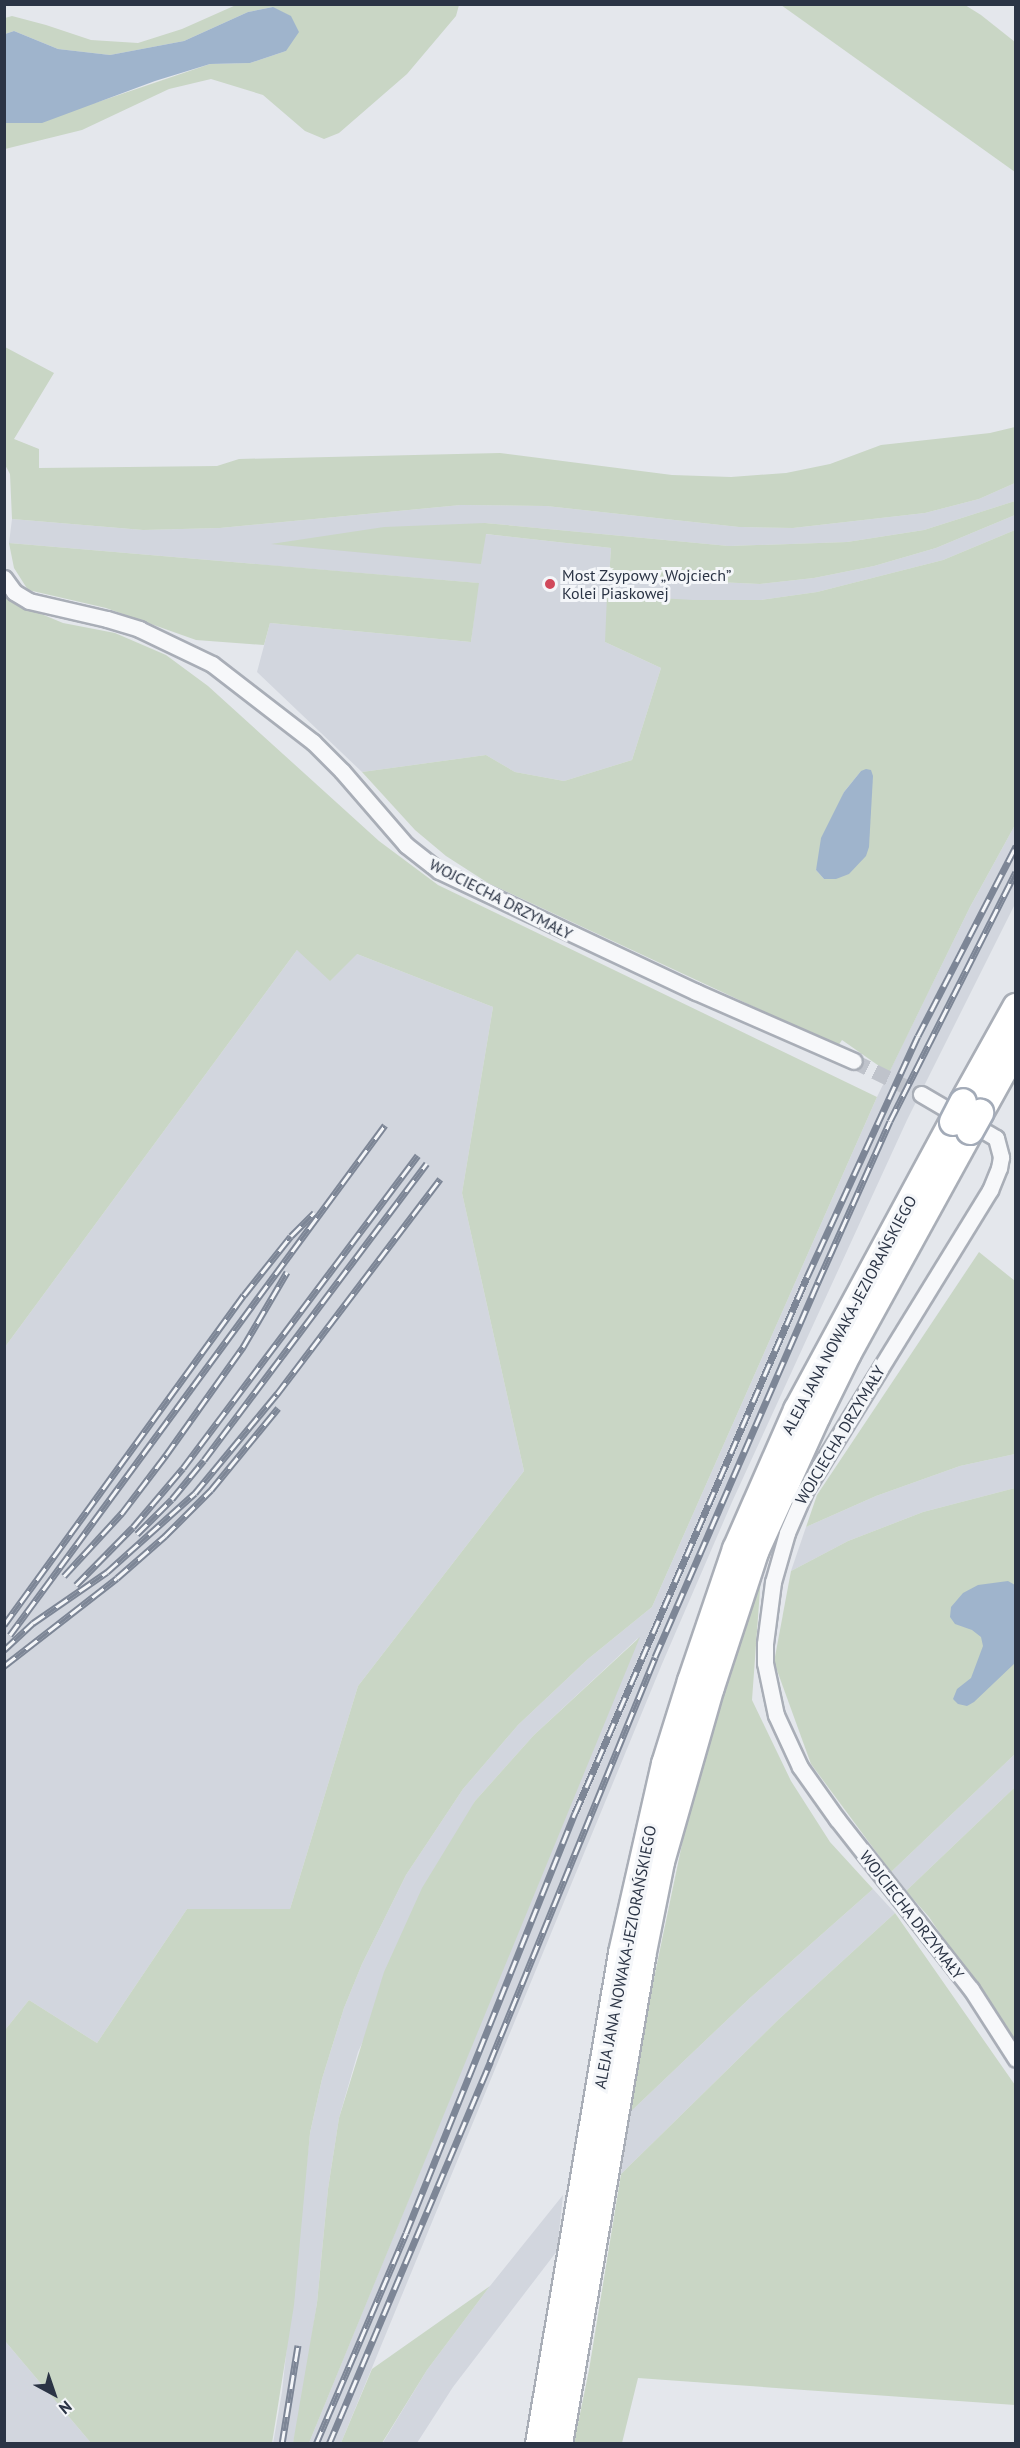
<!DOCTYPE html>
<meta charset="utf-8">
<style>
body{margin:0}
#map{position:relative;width:1020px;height:2448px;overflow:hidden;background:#e4e7ec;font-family:"PT Sans",sans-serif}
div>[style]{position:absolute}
.built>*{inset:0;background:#d2d6de}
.green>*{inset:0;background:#c9d6c5}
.water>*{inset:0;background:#9fb4cc}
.minor-tunnel>*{height:15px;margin-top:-7.5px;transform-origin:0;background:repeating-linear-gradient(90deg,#bfc3cb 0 15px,transparent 0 23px)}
.roads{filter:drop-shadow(2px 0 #a9aeb7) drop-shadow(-2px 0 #a9aeb7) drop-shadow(0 2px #a9aeb7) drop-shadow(0 -2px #a9aeb7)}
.minor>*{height:15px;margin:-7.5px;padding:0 7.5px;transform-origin:7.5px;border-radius:7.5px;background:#f7f8fa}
.primary>*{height:26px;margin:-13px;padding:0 13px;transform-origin:13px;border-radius:13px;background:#fff}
.rail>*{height:7px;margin-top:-3.5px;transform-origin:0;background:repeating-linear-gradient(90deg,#f4f6f9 0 14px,#7d8696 0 28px);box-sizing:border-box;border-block:2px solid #7d8696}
.bridges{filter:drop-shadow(2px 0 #a3abb8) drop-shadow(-2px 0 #a3abb8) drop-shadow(0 2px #a3abb8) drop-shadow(0 -2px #a3abb8)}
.primary-bridge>*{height:26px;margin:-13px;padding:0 13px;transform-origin:13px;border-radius:13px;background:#fff}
.dots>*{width:16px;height:16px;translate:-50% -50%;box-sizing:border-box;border:3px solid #f4f6f9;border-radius:50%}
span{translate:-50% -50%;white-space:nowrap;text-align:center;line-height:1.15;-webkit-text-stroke:6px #f4f6f9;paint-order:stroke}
.poi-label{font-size:16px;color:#2b3445}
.left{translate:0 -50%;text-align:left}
.street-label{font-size:16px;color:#2b3445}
.frame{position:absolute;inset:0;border:6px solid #2b3445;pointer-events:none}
.north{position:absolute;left:24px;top:2364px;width:60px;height:60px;-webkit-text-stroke:4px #f4f6f9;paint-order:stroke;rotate:140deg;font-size:16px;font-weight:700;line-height:24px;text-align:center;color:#2b3445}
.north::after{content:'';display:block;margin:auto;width:21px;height:27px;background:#2b3445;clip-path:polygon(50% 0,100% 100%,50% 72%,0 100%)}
</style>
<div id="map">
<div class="built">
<i style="clip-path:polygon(1015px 483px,1015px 501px,924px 530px,847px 542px,729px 546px,485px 523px,481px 564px,485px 534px,611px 548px,609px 577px,760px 584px,814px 578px,874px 566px,936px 548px,1015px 515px,1015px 530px,943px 560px,817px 592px,761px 600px,693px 600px,605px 642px,661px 668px,632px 760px,564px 781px,515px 772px,486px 755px,362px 772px,257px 672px,270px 623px,471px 642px,478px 583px,9px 543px,12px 519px,143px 530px,220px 528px,461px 505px,546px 506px,739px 527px,793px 528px,925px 513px,979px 499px)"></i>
<i style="clip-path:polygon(1015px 825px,1015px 904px,907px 1120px,732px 1502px,662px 1664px,341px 2443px,309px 2443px,638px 1638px,534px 1735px,475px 1801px,358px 2052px,339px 2118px,328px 2189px,317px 2303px,300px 2413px,293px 2443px,273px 2444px,282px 2392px,310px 2133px,322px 2079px,344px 2008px,362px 1964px,406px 1875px,463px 1789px,518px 1725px,588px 1659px,652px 1607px,877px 1097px,970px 907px)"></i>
<i style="clip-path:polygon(297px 950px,357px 954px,493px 1007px,462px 1193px,524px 1471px,358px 1686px,290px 1909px,187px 1909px,97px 2043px,29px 2000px,5px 2030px,5px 1347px)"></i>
<i style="clip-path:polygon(1015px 1454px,1015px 1488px,923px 1512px,848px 1541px,791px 1571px,806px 1527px,876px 1496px,960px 1466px)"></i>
<i style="clip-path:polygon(1015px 1754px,1015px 1787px,906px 1891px,891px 1872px)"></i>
<i style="clip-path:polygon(873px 1889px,895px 1913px,779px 2019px,621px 2174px,625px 2117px,750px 1998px)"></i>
<i style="clip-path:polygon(563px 2195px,557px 2251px,453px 2387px,417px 2443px,382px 2444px,427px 2370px,490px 2286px)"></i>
<i style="clip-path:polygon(5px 2341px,91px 2443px,5px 2443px)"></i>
</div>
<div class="green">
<i style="clip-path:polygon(236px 5px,459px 5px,456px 16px,407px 74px,339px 133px,324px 139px,305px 131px,263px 95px,211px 79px,169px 89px,82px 130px,5px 149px,4px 123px,98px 102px,210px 64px,250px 63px,286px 51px,273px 7px,248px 12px,184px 41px,110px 55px,58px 49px,14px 31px,5px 34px,5px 18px,12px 16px,46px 25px,91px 40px,138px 43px,182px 29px)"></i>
<i style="clip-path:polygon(781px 5px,965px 5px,981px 15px,1015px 42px,1015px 172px)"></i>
<i style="clip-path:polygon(5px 347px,54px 373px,14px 439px,39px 449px,39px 468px,217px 466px,239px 459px,500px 453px,672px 475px,731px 477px,786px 473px,830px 464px,881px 445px,990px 433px,1015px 427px,1015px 483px,979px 499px,925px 513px,793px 528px,739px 527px,546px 506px,461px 505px,220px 528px,143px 530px,12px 519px,10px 474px,4px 463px)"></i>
<i style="clip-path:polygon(1015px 501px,1015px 515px,936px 548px,874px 566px,814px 578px,760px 584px,609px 577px,611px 548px,486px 534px,481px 564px,271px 544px,384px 527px,485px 523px,729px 546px,847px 542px,924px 530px)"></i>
<i style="clip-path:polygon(evenodd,1015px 530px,1015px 825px,970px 907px,889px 1073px,842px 1040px,838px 1046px,488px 883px,446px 856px,415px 830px,362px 772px,486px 755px,515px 772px,564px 781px,632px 760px,661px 668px,605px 642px,607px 595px,693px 600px,761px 600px,817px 592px,943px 560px,1015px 530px,861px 771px,824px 879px,816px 870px,844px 792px,861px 771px)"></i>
<i style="clip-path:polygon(9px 543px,479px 583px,471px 642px,270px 623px,264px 645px,196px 640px,106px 608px,28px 590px,14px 568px)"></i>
<i style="clip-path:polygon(5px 595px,10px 601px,63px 623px,115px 633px,166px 655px,208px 686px,379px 841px,438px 885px,877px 1097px,652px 1607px,588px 1659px,518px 1725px,463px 1789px,406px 1875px,362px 1964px,344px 2008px,322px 2079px,310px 2133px,294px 2305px,272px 2443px,91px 2443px,5px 2341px,5px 2030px,29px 2000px,97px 2043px,187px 1909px,290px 1909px,358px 1686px,524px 1471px,462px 1193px,493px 1007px,357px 954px,330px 981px,297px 950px,5px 1347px)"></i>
<i style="clip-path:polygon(979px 1252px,1015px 1281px,1015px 1454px,960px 1466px,876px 1496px,806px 1527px,817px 1495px)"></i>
<i style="clip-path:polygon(1015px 1488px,1015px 1754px,891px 1872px,811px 1764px,774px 1662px,791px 1571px,848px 1541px,923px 1512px)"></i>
<i style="clip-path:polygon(761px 1576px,752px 1700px,791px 1781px,830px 1842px,873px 1889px,750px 1998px,625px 2117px,691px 1801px)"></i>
<i style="clip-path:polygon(640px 1637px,309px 2443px,293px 2443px,317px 2303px,328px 2189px,339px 2118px,384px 1972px,422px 1888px,475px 1801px,534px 1735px)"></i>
<i style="clip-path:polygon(1015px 1787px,1015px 2045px,929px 1917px,906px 1891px)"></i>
<i style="clip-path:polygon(895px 1913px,1015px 2085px,1015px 2405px,638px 2378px,622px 2443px,574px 2443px,589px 2370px,621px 2174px,779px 2019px)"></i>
<i style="clip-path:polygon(490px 2286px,427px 2370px,382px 2443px,341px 2443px,372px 2369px)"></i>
</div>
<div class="water">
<i style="clip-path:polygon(273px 7px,291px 16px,299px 32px,286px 51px,250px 63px,210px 64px,155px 81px,42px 123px,5px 123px,5px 34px,14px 31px,58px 49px,110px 55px,184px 41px,248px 12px)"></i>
<i style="clip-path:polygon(866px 769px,871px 770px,873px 776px,869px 847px,866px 856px,849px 874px,836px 879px,824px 879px,816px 870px,821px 838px,844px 792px,861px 771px)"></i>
<i style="clip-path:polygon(1008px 1581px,1015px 1585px,1015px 1663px,974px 1702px,967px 1706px,958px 1704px,953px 1699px,957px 1689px,971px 1678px,983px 1646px,981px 1637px,972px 1630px,955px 1624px,950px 1617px,951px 1607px,963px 1593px,978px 1585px)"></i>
</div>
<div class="minor-tunnel">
<i style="left:854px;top:1061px;width:75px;rotate:26.2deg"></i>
</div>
<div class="roads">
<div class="minor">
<i style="left:4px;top:578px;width:17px;rotate:54deg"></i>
<i style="left:14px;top:592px;width:17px;rotate:31deg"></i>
<i style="left:29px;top:601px;width:80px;rotate:13deg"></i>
<i style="left:107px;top:619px;width:34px;rotate:17deg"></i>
<i style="left:139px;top:629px;width:81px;rotate:25.6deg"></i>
<i style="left:212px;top:664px;width:128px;rotate:37.7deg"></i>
<i style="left:313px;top:742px;width:41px;rotate:45deg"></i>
<i style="left:342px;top:771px;width:98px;rotate:49.1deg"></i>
<i style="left:406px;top:845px;width:42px;rotate:38.2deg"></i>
<i style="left:439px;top:871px;width:284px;rotate:25.2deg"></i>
<i style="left:696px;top:992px;width:172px;rotate:23.6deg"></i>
<i style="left:921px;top:1094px;width:87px;rotate:30.4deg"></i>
<i style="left:996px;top:1138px;width:20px;rotate:75deg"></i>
<i style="left:1001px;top:1157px;width:11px;rotate:100deg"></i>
<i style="left:999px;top:1168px;width:24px;rotate:112deg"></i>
<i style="left:990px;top:1190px;width:351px;rotate:121.6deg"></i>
<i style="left:806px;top:1489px;width:48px;rotate:113.4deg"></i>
<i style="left:787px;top:1533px;width:51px;rotate:105.9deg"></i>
<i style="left:773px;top:1582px;width:63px;rotate:97.4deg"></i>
<i style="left:765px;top:1644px;width:19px;rotate:90deg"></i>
<i style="left:765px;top:1663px;width:53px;rotate:78.1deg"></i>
<i style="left:776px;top:1715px;width:57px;rotate:65.2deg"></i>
<i style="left:800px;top:1767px;width:64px;rotate:54.6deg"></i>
<i style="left:837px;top:1819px;width:216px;rotate:51.8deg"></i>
<i style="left:971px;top:1989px;width:83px;rotate:57.3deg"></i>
</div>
<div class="primary">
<i style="left:963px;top:1102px;width:109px;rotate:-60.8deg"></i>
<i style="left:980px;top:1113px;width:74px;rotate:-61deg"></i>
<i style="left:539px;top:2444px;width:498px;rotate:-80.4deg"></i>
<i style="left:622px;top:1953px;width:194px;rotate:-77.2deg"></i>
<i style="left:665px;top:1764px;width:87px;rotate:-72.6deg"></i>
<i style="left:691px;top:1681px;width:139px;rotate:-71.2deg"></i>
<i style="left:736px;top:1549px;width:152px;rotate:-66.3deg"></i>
<i style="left:797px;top:1410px;width:328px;rotate:-61.6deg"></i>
<i style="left:559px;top:2444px;width:494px;rotate:-80.3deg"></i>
<i style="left:642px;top:1957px;width:97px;rotate:-78.7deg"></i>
<i style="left:661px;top:1862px;width:182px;rotate:-74.1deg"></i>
<i style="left:711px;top:1687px;width:142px;rotate:-71.9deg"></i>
<i style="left:755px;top:1552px;width:149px;rotate:-65.5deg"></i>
<i style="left:817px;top:1416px;width:70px;rotate:-63.8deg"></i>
<i style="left:848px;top:1353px;width:253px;rotate:-61.2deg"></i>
</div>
</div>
<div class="rail">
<i style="left:137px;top:1534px;width:49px;rotate:-45deg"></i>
<i style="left:172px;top:1499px;width:50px;rotate:-50.6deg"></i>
<i style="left:204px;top:1460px;width:371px;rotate:-53.1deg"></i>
<i style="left:64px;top:1576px;width:86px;rotate:-47.4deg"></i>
<i style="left:122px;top:1513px;width:73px;rotate:-52.8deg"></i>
<i style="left:166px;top:1455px;width:133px;rotate:-54.5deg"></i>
<i style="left:243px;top:1347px;width:87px;rotate:-59.6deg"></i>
<i style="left:76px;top:1585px;width:81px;rotate:-45.5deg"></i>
<i style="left:133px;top:1527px;width:77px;rotate:-49.7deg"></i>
<i style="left:183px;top:1468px;width:391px;rotate:-53.1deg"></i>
<i style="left:4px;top:1625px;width:408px;rotate:-54deg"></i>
<i style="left:244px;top:1295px;width:75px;rotate:-51.5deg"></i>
<i style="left:291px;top:1236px;width:33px;rotate:-45deg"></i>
<i style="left:10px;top:1635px;width:633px;rotate:-53.67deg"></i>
<i style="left:4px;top:1650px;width:40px;rotate:-43deg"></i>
<i style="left:33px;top:1623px;width:90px;rotate:-34.6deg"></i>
<i style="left:107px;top:1572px;width:118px;rotate:-41.9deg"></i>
<i style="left:195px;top:1493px;width:129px;rotate:-50.4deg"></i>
<i style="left:277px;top:1394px;width:270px;rotate:-52.8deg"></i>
<i style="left:4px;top:1666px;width:143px;rotate:-37.9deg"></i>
<i style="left:117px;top:1578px;width:64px;rotate:-41.2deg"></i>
<i style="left:165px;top:1536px;width:65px;rotate:-45deg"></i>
<i style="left:211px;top:1490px;width:106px;rotate:-50.7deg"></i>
<i style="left:282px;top:2444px;width:100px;rotate:-80.8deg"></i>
<i style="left:316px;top:2444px;width:229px;rotate:-66.9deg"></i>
<i style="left:406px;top:2233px;width:453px;rotate:-68.1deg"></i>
<i style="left:575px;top:1813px;width:584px;rotate:-66.6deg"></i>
<i style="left:807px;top:1277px;width:265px;rotate:-65.3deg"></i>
<i style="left:918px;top:1036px;width:214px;rotate:-62.7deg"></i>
<i style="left:329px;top:2444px;width:415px;rotate:-67.1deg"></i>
<i style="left:490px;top:2062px;width:437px;rotate:-67.8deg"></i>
<i style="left:655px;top:1657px;width:409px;rotate:-66.5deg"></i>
<i style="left:818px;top:1282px;width:176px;rotate:-65.9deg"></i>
<i style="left:890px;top:1121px;width:279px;rotate:-63.2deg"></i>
</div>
<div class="bridges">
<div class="primary-bridge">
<i style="left:953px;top:1122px;width:22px;rotate:-63deg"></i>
<i style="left:970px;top:1131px;width:21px;rotate:-61deg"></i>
</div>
</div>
<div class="dots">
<i style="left:550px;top:584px;background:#d1495b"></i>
</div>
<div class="poi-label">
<span class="left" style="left:562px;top:584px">Most Zsypowy „Wojciech”<br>Kolei Piaskowej</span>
</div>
<div class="street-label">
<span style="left:501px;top:899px;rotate:27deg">WOJCIECHA DRZYMAŁY</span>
<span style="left:849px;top:1315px;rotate:-62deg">ALEJA JANA NOWAKA-JEZIORAŃSKIEGO</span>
<span style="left:840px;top:1435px;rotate:-59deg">WOJCIECHA DRZYMAŁY</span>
<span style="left:912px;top:1915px;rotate:52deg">WOJCIECHA DRZYMAŁY</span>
<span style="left:625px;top:1957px;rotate:-79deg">ALEJA JANA NOWAKA-JEZIORAŃSKIEGO</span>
</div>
<div class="frame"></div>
<div class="north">N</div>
</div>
